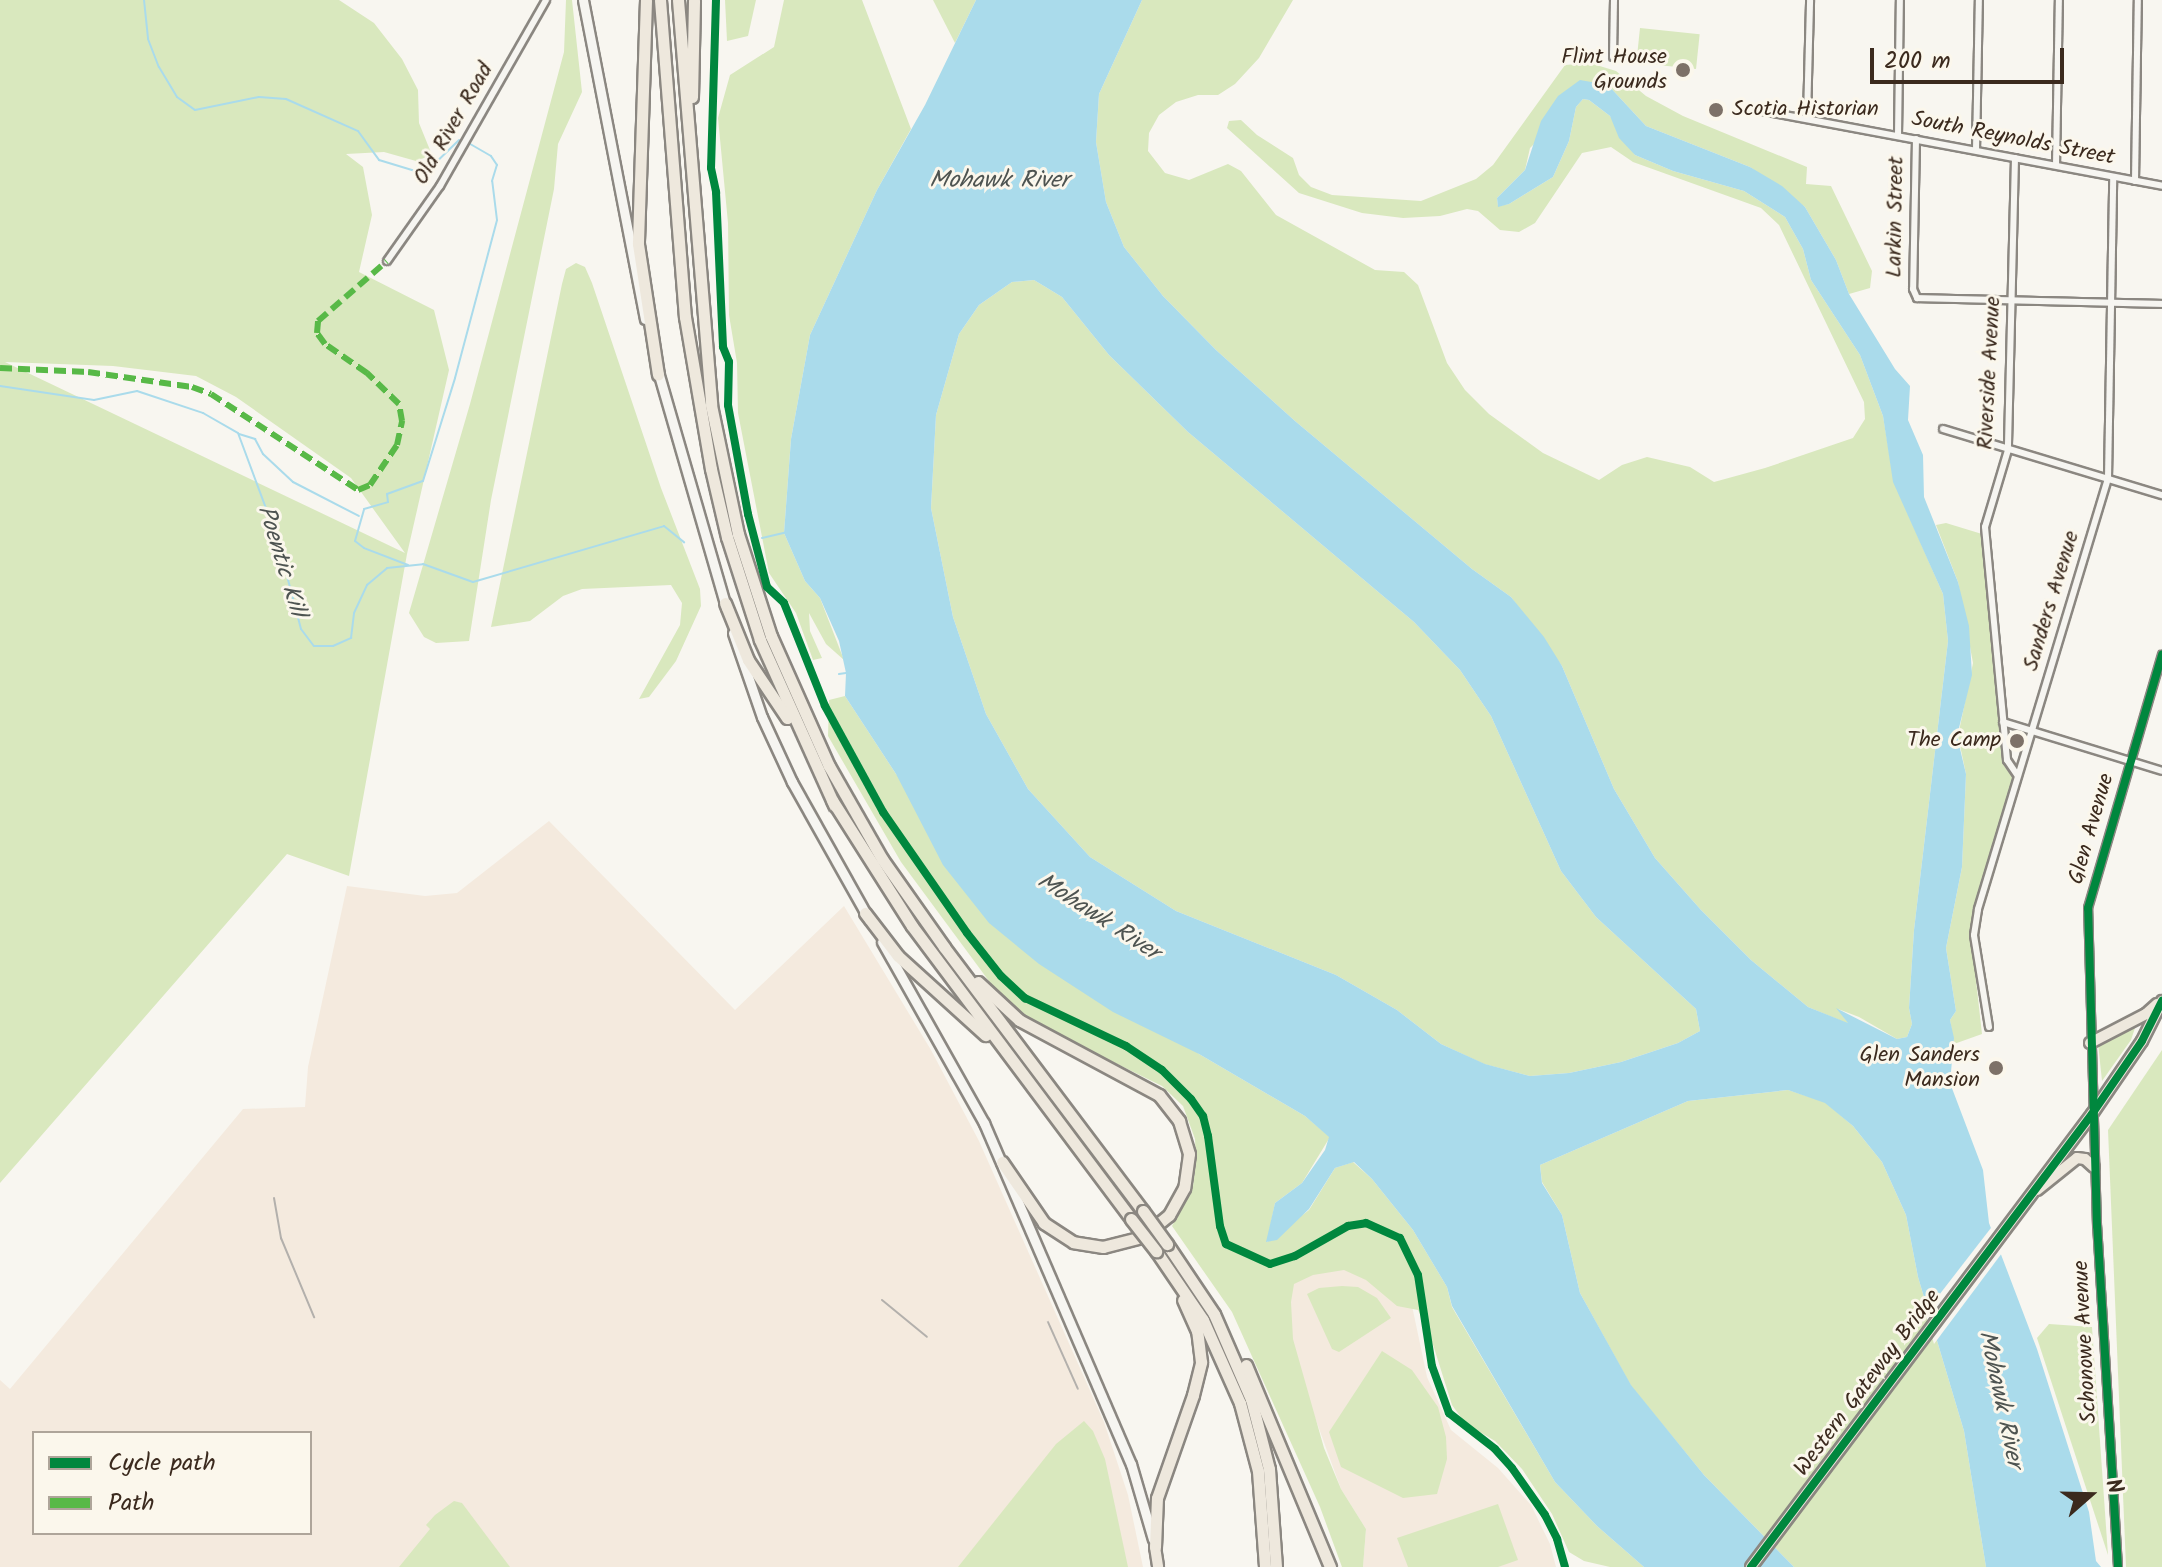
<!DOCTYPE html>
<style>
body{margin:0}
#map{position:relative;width:2162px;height:1567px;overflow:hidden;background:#f8f6f0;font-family:Kalam,sans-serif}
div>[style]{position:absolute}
.built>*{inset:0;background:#f4eade}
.green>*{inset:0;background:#d9e8be;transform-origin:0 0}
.water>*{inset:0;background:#aadbeb}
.pier>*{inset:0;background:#f8f6f0}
.stream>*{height:2px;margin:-1px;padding:0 1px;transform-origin:1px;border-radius:1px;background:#aadbeb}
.roads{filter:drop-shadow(2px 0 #8b8781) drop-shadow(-2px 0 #8b8781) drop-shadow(0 2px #8b8781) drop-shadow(0 -2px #8b8781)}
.minor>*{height:6px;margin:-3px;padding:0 3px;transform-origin:3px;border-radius:3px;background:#f6f5f1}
.secondary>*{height:9px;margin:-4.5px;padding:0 4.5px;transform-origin:4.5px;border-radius:4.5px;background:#f6f5f1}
.primary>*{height:10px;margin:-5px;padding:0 5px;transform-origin:5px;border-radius:5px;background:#eee8dd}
.trunk>*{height:10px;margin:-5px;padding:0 5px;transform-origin:5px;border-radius:5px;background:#eee8dd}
.motorway>*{height:11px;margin:-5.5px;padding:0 5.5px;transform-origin:5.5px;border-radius:5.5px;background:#eee8dd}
.rail>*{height:2px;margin:-1px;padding:0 1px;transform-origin:1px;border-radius:1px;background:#b3b0ac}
.bridges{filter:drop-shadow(2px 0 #8b8781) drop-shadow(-2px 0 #8b8781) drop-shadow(0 2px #8b8781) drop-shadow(0 -2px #8b8781)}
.motorway-bridge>*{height:11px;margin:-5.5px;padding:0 5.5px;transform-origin:5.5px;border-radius:5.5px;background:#eee8dd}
.quiet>*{height:6px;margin-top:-3px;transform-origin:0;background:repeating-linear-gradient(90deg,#58b947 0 12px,transparent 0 18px)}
.cycleway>*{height:8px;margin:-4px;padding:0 4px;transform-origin:4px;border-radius:4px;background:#00873e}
.dots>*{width:22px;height:22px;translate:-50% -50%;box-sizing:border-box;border:4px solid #fbf7ec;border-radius:50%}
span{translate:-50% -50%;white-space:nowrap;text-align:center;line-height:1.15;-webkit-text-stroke:6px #fbf7ec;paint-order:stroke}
.poi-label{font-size:22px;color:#3b2a1e}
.right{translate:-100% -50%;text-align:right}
.left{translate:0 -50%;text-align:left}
.street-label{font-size:22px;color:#3b2a1e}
.water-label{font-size:24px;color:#4e5451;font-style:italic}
.legend{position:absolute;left:32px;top:1431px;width:280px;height:104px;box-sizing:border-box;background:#fbf7ec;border:2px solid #aea59a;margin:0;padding:10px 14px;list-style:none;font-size:24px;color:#3b2a1e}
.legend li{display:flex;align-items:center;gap:16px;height:40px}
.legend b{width:40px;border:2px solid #aea59a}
.north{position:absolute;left:2050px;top:1455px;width:80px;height:80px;-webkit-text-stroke:6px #fbf7ec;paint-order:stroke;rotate:70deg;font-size:22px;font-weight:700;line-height:32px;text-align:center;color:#3b2a1e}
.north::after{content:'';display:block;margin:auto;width:28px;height:36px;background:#3b2a1e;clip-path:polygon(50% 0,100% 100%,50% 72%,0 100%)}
.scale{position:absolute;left:1870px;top:48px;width:194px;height:36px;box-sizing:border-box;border:4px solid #3b2a1e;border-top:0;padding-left:10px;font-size:24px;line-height:28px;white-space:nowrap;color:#3b2a1e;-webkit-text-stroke:6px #fbf7ec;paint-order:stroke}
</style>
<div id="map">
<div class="built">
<i style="clip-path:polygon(evenodd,549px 821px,735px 1010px,844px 906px,931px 1050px,979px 1141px,1104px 1422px,1128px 1495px,1143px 1567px,0 1567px,0 1380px,10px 1389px,243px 1109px,305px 1107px,308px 1067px,347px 886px,425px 896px,457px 893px,549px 821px,34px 1433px,310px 1433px,310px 1533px,34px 1533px,34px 1433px)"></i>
<i style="clip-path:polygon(1363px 1251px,1411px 1301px,1427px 1377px,1451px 1430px,1498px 1468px,1531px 1505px,1550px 1544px,1556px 1567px,1363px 1567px,1366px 1529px,1341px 1489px,1286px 1338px,1286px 1282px)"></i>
</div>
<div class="green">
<i style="clip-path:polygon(evenodd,0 0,339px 0,374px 23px,402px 59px,418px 90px,419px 123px,432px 155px,416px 161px,384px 152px,346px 154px,363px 167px,372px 215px,359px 272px,434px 310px,449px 370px,407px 554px,349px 876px,287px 854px,0 1183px,0 0,5px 362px,113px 366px,196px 376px,236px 397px,351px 478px,405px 553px,5px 362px)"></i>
<i style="clip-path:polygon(566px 0,572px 0,582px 92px,558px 144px,554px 189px,491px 500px,469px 641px,436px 643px,424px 637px,409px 613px,470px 404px,564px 52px)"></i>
<i style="clip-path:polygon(725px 0,756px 0,748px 36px,727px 41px)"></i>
<i style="clip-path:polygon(784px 0,862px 0,911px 129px,877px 190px,810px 335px,791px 439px,784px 533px,805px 581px,820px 598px,844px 660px,826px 644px,809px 613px,810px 631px,822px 658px,813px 660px,796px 613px,769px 573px,738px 413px,737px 363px,729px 315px,728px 223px,718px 118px,730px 75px,774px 47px)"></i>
<i style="clip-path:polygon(933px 0,976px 0,955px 43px)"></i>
<i style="clip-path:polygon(1142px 0,1293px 0,1259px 58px,1235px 84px,1218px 95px,1198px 95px,1176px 102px,1159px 115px,1149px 133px,1148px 151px,1165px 173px,1189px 180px,1228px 164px,1241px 171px,1276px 215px,1375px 270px,1404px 272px,1418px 285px,1447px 363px,1465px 390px,1489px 414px,1543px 453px,1599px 480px,1622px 465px,1647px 457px,1690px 467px,1714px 482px,1765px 468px,1853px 438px,1865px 419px,1864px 402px,1779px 225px,1761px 208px,1633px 162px,1611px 147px,1582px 153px,1535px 223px,1519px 232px,1500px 230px,1478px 211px,1467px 209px,1440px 216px,1403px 218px,1362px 213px,1299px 193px,1227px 128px,1229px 121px,1241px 120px,1257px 135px,1293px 158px,1299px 175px,1311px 187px,1332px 195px,1421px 201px,1476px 179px,1493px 165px,1565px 65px,1590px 63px,1616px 71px,1646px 96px,1683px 116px,1807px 167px,1806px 184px,1831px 186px,1872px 271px,1870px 288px,1849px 294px,1836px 260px,1805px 207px,1750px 167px,1646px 126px,1608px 85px,1598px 81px,1530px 148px,1525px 170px,1497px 198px,1498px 206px,1509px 204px,1553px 177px,1569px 141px,1576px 107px,1583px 99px,1589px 100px,1610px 116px,1635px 155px,1673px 171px,1744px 191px,1785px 217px,1803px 249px,1811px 280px,1860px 355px,1883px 416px,1894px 482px,1943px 594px,1948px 641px,1914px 930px,1909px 1008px,1912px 1024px,1907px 1037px,1897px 1039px,1859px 1017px,1838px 1009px,1849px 1024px,1808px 1007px,1751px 960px,1701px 910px,1655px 858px,1614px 789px,1562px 666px,1511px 597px,1472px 569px,1295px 421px,1216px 350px,1163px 296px,1124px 247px,1106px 202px,1096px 142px,1099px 94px)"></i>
<i style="left:1640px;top:28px;width:60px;height:35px;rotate:6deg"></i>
<i style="clip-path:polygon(576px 263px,585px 267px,592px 283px,661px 488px,700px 589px,701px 606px,676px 661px,649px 697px,639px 699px,680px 625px,682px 603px,671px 585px,582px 589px,563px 596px,530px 621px,491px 627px,562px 284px,566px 269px)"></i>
<i style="clip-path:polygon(1034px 280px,1062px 297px,1109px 355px,1188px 432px,1414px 622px,1460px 670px,1491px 716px,1561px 871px,1596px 917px,1696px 1009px,1700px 1031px,1678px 1043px,1621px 1062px,1569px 1073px,1530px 1076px,1484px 1064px,1441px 1044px,1397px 1010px,1336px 975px,1176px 911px,1090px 857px,1028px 789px,986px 714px,953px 617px,931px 508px,936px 415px,959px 334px,979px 305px,1012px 282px)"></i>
<i style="clip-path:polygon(1946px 523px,1982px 534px,2004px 766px,2013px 777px,1974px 911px,1971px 936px,1982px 1034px,1954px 1044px,1950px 1020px,1956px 1011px,1946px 948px,1962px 867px,1966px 774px,1958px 736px,1973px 663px,1958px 582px,1936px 525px)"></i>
<i style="clip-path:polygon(845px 696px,896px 774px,1199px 1054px,1305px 1116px,1330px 1137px,1302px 1183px,1275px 1203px,1267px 1242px,1309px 1210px,1335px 1168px,1353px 1162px,1372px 1179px,1413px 1230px,1447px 1287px,1452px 1307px,1555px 1482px,1597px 1526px,1644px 1567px,1610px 1567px,1584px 1561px,1569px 1552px,1552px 1514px,1522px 1469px,1495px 1441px,1465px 1423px,1452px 1405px,1430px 1335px,1418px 1310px,1397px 1306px,1366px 1280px,1344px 1270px,1313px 1275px,1294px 1284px,1291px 1302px,1293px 1339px,1324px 1448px,1341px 1489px,1366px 1529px,1363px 1567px,1342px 1567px,1320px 1507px,1232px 1312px,1172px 1226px,1193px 1186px,1196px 1162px,1195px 1139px,1183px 1106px,1162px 1086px,1028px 1020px,1000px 996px,901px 862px,828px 736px,829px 700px)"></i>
<i style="clip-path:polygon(2137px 1022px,2131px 1040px,2102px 1081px,2098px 1043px)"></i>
<i style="clip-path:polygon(2162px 1050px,2162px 1567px,2126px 1567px,2108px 1130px)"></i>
<i style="clip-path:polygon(1788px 1090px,1825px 1102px,1853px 1126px,1882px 1162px,1906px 1215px,1918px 1277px,1964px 1431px,1986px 1567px,1794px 1567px,1704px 1475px,1631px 1386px,1580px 1293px,1562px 1215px,1542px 1182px,1540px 1165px,1688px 1101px)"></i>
<i style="clip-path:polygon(1342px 1286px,1358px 1287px,1377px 1298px,1391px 1318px,1339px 1352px,1332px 1349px,1307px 1294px,1319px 1288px)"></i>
<i style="clip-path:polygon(2049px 1324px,2092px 1327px,2108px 1555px,2037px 1338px)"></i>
<i style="clip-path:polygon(1382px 1351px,1412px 1370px,1438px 1407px,1446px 1437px,1447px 1459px,1437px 1494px,1403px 1498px,1341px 1467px,1329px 1432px)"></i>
<i style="clip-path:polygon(1084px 1421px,1093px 1431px,1105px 1459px,1128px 1567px,958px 1567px,1056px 1444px)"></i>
<i style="clip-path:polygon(454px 1501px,462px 1503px,510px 1567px,399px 1567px,430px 1529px,426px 1525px,435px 1515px)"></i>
<i style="clip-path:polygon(1498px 1504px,1518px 1560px,1498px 1567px,1408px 1567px,1397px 1538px)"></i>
</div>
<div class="water">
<i style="clip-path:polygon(evenodd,976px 0,1142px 0,1099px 94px,1096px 142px,1106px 202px,1124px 247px,1163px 296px,1216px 350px,1295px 421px,1472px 569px,1511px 597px,1544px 637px,1562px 666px,1614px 789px,1655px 858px,1701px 910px,1751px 960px,1808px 1007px,1848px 1023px,1836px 1008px,1897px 1039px,1907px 1037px,1912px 1024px,1909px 1008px,1914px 930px,1948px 641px,1943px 594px,1893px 482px,1883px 416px,1860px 355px,1811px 280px,1803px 249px,1785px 217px,1744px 191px,1673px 171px,1635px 155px,1619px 138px,1610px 116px,1589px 100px,1583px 99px,1576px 107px,1569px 141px,1553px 177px,1509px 204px,1498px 207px,1497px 198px,1525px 170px,1541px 121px,1558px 96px,1580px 80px,1608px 85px,1646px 126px,1750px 167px,1782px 186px,1805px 207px,1836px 260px,1849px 294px,1895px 369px,1910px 386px,1908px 420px,1923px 455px,1924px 497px,1958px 582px,1969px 626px,1972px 675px,1957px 736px,1966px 774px,1962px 867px,1946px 948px,1956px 1011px,1950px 1020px,1954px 1038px,1950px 1083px,1983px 1170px,1989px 1223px,2037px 1349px,2089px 1512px,2096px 1561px,2101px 1567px,1986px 1567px,1964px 1431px,1918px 1277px,1906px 1215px,1882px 1162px,1853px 1126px,1825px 1103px,1788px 1090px,1688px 1101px,1540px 1165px,1542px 1183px,1562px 1215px,1580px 1293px,1631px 1385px,1704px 1475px,1794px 1567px,1644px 1567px,1597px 1526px,1555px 1482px,1452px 1306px,1447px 1287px,1413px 1230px,1372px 1179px,1354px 1162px,1335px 1168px,1309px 1209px,1277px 1240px,1266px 1242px,1275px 1203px,1302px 1183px,1325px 1150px,1329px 1137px,1305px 1116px,1199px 1054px,1113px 1012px,1039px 964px,989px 923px,943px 865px,896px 774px,845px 696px,846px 673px,839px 641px,820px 598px,805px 581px,784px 533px,791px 439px,810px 335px,877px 190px,925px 105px,976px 0,1034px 280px,1062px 297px,1109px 355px,1188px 432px,1414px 622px,1460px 670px,1491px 716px,1561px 871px,1596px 917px,1696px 1009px,1700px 1031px,1678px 1043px,1621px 1062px,1569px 1073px,1530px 1076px,1485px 1064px,1441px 1044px,1397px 1010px,1336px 975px,1176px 911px,1090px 857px,1028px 789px,986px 714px,953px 617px,931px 508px,936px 415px,959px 334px,979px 305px,1012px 282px,1034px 280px)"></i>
</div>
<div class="pier">
<i style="clip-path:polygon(1994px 1224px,2005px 1249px,1934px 1344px,1926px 1316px,1929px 1308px)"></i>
</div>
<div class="stream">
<i style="left:144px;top:0;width:39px;rotate:84deg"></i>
<i style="left:148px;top:39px;width:30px;rotate:69deg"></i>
<i style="left:159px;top:67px;width:35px;rotate:59deg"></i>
<i style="left:177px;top:97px;width:22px;rotate:36deg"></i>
<i style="left:195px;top:110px;width:65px;rotate:-11.5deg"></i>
<i style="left:259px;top:97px;width:27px;rotate:4deg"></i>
<i style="left:286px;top:99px;width:79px;rotate:24deg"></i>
<i style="left:358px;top:131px;width:36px;rotate:54deg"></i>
<i style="left:379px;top:160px;width:37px;rotate:17deg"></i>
<i style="left:414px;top:171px;width:12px;rotate:5deg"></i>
<i style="left:426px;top:172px;width:46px;rotate:-44.1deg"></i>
<i style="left:0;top:386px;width:95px;rotate:8.5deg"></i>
<i style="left:94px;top:400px;width:44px;rotate:-11.8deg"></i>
<i style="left:137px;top:391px;width:70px;rotate:18.4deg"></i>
<i style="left:203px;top:413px;width:40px;rotate:29.7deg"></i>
<i style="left:238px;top:433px;width:112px;rotate:69.6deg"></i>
<i style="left:277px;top:538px;width:94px;rotate:75.2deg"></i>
<i style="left:301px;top:629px;width:21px;rotate:53deg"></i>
<i style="left:314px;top:646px;width:19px"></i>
<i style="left:333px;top:646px;width:20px;rotate:-24deg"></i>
<i style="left:351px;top:638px;width:25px;rotate:-83deg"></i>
<i style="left:354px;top:613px;width:31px;rotate:-65deg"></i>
<i style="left:367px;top:585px;width:26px;rotate:-40deg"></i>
<i style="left:387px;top:568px;width:36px;rotate:-6deg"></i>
<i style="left:423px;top:564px;width:53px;rotate:19.8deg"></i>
<i style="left:473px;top:582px;width:199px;rotate:-16.3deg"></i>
<i style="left:664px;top:526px;width:26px;rotate:39deg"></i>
<i style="left:239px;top:434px;width:17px;rotate:17deg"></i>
<i style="left:255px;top:439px;width:17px;rotate:62deg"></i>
<i style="left:263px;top:454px;width:41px;rotate:43deg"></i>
<i style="left:293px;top:482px;width:74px;rotate:27.3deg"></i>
<i style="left:762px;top:538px;width:23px;rotate:-13deg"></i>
<i style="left:408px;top:565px;width:47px;rotate:-158.9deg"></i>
<i style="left:364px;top:548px;width:11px;rotate:-142deg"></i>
<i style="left:355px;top:541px;width:33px;rotate:-74deg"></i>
<i style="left:364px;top:509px;width:25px;rotate:-16deg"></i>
<i style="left:388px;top:502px;width:8px;rotate:-97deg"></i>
<i style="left:387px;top:494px;width:38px;rotate:-20deg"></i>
<i style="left:423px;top:481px;width:108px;rotate:-72.7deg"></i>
<i style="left:455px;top:378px;width:163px;rotate:-75.1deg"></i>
<i style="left:497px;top:220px;width:39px;rotate:-97deg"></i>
<i style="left:492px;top:181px;width:17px;rotate:-73deg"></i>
<i style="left:497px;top:165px;width:11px;rotate:-124deg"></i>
<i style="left:491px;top:156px;width:24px;rotate:-150deg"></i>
<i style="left:839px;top:674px;width:7px;rotate:-8deg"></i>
</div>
<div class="roads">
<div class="minor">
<i style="left:1613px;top:57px;width:57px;rotate:-89deg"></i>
<i style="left:1763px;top:111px;width:406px;rotate:10.6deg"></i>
<i style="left:1807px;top:118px;width:118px;rotate:-88.5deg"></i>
<i style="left:1898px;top:135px;width:135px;rotate:-89.2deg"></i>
<i style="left:1916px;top:139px;width:150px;rotate:91.1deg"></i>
<i style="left:1913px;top:289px;width:10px;rotate:66deg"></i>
<i style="left:1917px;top:298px;width:245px;rotate:1.4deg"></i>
<i style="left:1976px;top:150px;width:150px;rotate:-88.9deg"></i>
<i style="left:2015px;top:158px;width:292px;rotate:91.4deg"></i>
<i style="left:2008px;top:450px;width:80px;rotate:106.6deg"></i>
<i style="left:1985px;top:527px;width:234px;rotate:84.6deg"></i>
<i style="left:2007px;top:760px;width:18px;rotate:56deg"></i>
<i style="left:2056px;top:165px;width:165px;rotate:-89deg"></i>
<i style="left:2135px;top:181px;width:181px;rotate:-89.1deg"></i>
<i style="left:387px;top:261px;width:92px;rotate:-54.8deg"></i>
<i style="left:440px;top:186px;width:214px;rotate:-60.3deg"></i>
<i style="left:1943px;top:429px;width:229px;rotate:16.8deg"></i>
<i style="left:2003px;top:722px;width:166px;rotate:17.1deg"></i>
<i style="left:1989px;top:1027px;width:93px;rotate:-99.3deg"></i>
<i style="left:1974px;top:935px;width:26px;rotate:-81deg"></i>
<i style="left:1978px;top:909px;width:450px;rotate:-73.2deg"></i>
<i style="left:2108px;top:478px;width:300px;rotate:-89deg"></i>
<i style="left:2118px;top:1567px;width:342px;rotate:-93.5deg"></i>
<i style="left:2097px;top:1226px;width:318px;rotate:-91.6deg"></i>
<i style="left:2088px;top:908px;width:264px;rotate:-73.7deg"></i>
</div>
<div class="secondary">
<i style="left:583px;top:0;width:325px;rotate:79deg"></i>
<i style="left:657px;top:368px;width:249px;rotate:73.9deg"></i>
<i style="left:733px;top:633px;width:89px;rotate:71deg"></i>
<i style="left:762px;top:717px;width:72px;rotate:65.2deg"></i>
<i style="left:792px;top:782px;width:157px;rotate:60.7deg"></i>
<i style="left:882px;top:942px;width:208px;rotate:60.6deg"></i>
<i style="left:984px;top:1123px;width:371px;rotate:66.7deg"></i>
<i style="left:1131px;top:1464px;width:78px;rotate:73.7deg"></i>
</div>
<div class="primary">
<i style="left:2090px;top:1043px;width:63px;rotate:-27.4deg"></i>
<i style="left:2146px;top:1014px;width:15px;rotate:-42deg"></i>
<i style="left:2037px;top:1190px;width:51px;rotate:-38.7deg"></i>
<i style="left:2077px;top:1158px;width:8px;rotate:7deg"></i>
<i style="left:2085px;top:1159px;width:12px;rotate:42deg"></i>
<i style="left:1751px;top:1567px;width:567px;rotate:-53.03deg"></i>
<i style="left:2092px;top:1114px;width:88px;rotate:-55.6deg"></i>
<i style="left:2142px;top:1041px;width:45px;rotate:-63.4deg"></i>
</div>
<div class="trunk">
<i style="left:1155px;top:1547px;width:20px;rotate:81deg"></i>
</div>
<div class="motorway">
<i style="left:646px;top:0;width:244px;rotate:91.9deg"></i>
<i style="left:638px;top:244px;width:132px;rotate:81.3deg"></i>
<i style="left:660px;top:0;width:318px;rotate:85.5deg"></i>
<i style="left:685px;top:317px;width:154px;rotate:80.3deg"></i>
<i style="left:711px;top:469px;width:70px;rotate:76.8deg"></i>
<i style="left:727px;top:537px;width:108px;rotate:72.2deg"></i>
<i style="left:760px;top:640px;width:181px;rotate:65.8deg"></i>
<i style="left:678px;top:0;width:406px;rotate:85.3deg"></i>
<i style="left:711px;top:405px;width:132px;rotate:78.2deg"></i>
<i style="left:738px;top:534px;width:107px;rotate:72.1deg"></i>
<i style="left:771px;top:636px;width:142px;rotate:66deg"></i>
<i style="left:829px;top:766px;width:107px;rotate:60.3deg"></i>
<i style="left:882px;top:859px;width:108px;rotate:54.8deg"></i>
<i style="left:944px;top:947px;width:331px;rotate:53deg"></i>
<i style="left:692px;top:97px;width:97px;rotate:-88.8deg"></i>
<i style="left:725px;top:603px;width:61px;rotate:68deg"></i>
<i style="left:748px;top:660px;width:70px;rotate:56.1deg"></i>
<i style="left:832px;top:800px;width:149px;rotate:57.6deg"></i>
<i style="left:912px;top:926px;width:366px;rotate:53.2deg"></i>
<i style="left:865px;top:913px;width:54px;rotate:52.5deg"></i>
<i style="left:898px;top:956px;width:118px;rotate:42.2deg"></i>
<i style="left:978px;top:982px;width:56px;rotate:42.8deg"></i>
<i style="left:1019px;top:1020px;width:159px;rotate:28.2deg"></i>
<i style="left:1159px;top:1095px;width:33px;rotate:52deg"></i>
<i style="left:1179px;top:1121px;width:34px;rotate:73deg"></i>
<i style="left:1189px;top:1154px;width:34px;rotate:98deg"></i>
<i style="left:1184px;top:1188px;width:31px;rotate:119deg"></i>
<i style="left:1169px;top:1215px;width:35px;rotate:141deg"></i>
<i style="left:1142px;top:1237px;width:40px;rotate:165.6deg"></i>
<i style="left:1103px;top:1247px;width:30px;rotate:-171deg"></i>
<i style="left:1073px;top:1242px;width:35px;rotate:-147deg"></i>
<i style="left:1044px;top:1223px;width:74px;rotate:-124.5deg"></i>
<i style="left:1167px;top:1244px;width:84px;rotate:56.1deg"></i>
<i style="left:1214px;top:1314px;width:93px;rotate:66.5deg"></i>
<i style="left:1251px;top:1399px;width:72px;rotate:75.6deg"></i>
<i style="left:1269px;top:1469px;width:98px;rotate:85.9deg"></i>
<i style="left:1156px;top:1251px;width:83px;rotate:55.7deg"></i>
<i style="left:1203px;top:1320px;width:91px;rotate:66deg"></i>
<i style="left:1240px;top:1403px;width:70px;rotate:75.2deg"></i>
<i style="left:1258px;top:1471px;width:96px;rotate:85.8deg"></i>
<i style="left:1246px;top:1365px;width:219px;rotate:67.4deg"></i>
<i style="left:1155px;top:1547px;width:49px;rotate:-87.7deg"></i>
<i style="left:1157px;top:1498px;width:109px;rotate:-70.7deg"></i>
<i style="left:1193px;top:1395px;width:34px;rotate:-76deg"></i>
<i style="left:1201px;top:1362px;width:31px;rotate:-97deg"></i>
<i style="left:1197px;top:1331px;width:34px;rotate:-114deg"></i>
</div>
</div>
<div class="rail">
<i style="left:274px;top:1198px;width:41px;rotate:80.1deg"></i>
<i style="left:281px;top:1238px;width:86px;rotate:67.3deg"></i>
<i style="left:882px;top:1300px;width:58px;rotate:39.4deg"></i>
<i style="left:1048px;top:1322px;width:73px;rotate:65.9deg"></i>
</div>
<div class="bridges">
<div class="motorway-bridge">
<i style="left:1143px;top:1211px;width:41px;rotate:54deg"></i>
<i style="left:1131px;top:1219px;width:41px;rotate:52deg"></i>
</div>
</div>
<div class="quiet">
<i style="left:0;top:368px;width:88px;rotate:2.6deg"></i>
<i style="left:88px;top:372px;width:105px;rotate:8.2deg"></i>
<i style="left:192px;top:387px;width:20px;rotate:20deg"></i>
<i style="left:211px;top:394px;width:176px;rotate:33.1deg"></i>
<i style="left:358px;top:490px;width:13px;rotate:-23deg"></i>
<i style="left:370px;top:485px;width:48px;rotate:-56deg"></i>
<i style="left:397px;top:445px;width:25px;rotate:-78deg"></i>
<i style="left:402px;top:421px;width:17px;rotate:-100deg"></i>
<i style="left:399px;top:404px;width:45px;rotate:-135.9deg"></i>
<i style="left:367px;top:373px;width:51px;rotate:-145.4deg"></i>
<i style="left:325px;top:344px;width:14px;rotate:-126deg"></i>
<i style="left:317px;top:333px;width:12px;rotate:-85deg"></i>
<i style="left:318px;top:321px;width:91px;rotate:-41deg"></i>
</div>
<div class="cycleway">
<i style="left:716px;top:0;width:168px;rotate:91.7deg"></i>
<i style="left:711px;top:168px;width:25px;rotate:78deg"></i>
<i style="left:716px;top:192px;width:155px;rotate:87.4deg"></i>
<i style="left:723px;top:347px;width:16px;rotate:68deg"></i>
<i style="left:729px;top:362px;width:43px;rotate:91.3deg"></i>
<i style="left:728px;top:405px;width:111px;rotate:79.6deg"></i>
<i style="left:748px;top:514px;width:75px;rotate:75.4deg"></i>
<i style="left:767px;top:587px;width:23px;rotate:43deg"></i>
<i style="left:784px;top:603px;width:111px;rotate:68.3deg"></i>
<i style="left:825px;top:706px;width:121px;rotate:61.3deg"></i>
<i style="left:883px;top:812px;width:147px;rotate:55.2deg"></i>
<i style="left:967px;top:933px;width:55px;rotate:51.7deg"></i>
<i style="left:1001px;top:976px;width:33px;rotate:43deg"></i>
<i style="left:1025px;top:998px;width:112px;rotate:25.4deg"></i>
<i style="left:1126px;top:1046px;width:43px;rotate:33.7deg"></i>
<i style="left:1162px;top:1070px;width:41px;rotate:45deg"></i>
<i style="left:1191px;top:1099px;width:21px;rotate:55deg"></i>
<i style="left:1203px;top:1116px;width:21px;rotate:76deg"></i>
<i style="left:1208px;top:1136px;width:91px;rotate:82.4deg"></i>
<i style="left:1220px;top:1226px;width:19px;rotate:72deg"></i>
<i style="left:1226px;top:1244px;width:48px;rotate:24.4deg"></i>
<i style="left:1270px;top:1264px;width:26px;rotate:-18deg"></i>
<i style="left:1295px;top:1256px;width:61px;rotate:-29.5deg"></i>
<i style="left:1348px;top:1226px;width:18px;rotate:-9deg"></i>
<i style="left:1366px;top:1223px;width:37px;rotate:24deg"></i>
<i style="left:1400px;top:1238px;width:41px;rotate:64.1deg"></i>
<i style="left:1418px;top:1275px;width:92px;rotate:81.3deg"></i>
<i style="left:1432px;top:1366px;width:50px;rotate:70.1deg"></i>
<i style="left:1449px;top:1413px;width:58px;rotate:38deg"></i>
<i style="left:1495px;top:1449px;width:25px;rotate:48deg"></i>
<i style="left:1512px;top:1468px;width:57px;rotate:54.9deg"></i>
<i style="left:1545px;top:1515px;width:27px;rotate:63deg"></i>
<i style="left:1557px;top:1539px;width:29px;rotate:74deg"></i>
<i style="left:1751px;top:1567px;width:567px;rotate:-53.03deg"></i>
<i style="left:2092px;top:1114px;width:88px;rotate:-55.6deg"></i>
<i style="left:2142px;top:1041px;width:45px;rotate:-63.4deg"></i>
<i style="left:2118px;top:1567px;width:342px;rotate:-93.5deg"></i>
<i style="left:2097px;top:1226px;width:318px;rotate:-91.6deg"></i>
<i style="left:2088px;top:908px;width:264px;rotate:-73.7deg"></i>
</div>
<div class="dots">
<i style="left:1683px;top:70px;background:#7d7168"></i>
<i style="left:1716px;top:110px;background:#7d7168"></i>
<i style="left:2017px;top:741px;background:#7d7168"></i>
<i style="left:1996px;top:1068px;background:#7d7168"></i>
</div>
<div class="poi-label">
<span class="right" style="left:1667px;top:70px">Flint House<br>Grounds</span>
<span class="left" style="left:1732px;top:110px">Scotia Historian</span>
<span class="right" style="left:2001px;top:741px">The Camp</span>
<span class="right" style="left:1980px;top:1068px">Glen Sanders<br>Mansion</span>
</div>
<div class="street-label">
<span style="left:454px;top:124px;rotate:-60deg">Old River Road</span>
<span style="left:2013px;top:139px;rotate:11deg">South Reynolds Street</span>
<span style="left:1896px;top:217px;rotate:-89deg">Larkin Street</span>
<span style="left:1990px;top:373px;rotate:-87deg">Riverside Avenue</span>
<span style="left:2052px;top:601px;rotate:-73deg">Sanders Avenue</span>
<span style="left:2092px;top:829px;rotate:-74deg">Glen Avenue</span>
<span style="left:2086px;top:1342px;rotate:-93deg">Schonowe Avenue</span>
<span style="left:1868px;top:1383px;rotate:-53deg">Western Gateway Bridge</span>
</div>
<div class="water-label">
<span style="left:999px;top:181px">Mohawk River</span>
<span style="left:281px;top:561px;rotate:73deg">Poentic Kill</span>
<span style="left:1098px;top:917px;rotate:33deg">Mohawk River</span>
<span style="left:2000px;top:1399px;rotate:78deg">Mohawk River</span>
</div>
<ul class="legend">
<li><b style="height:10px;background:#00873e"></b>Cycle path</li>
<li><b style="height:10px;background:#58b947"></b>Path</li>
</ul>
<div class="north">N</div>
<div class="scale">200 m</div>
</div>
